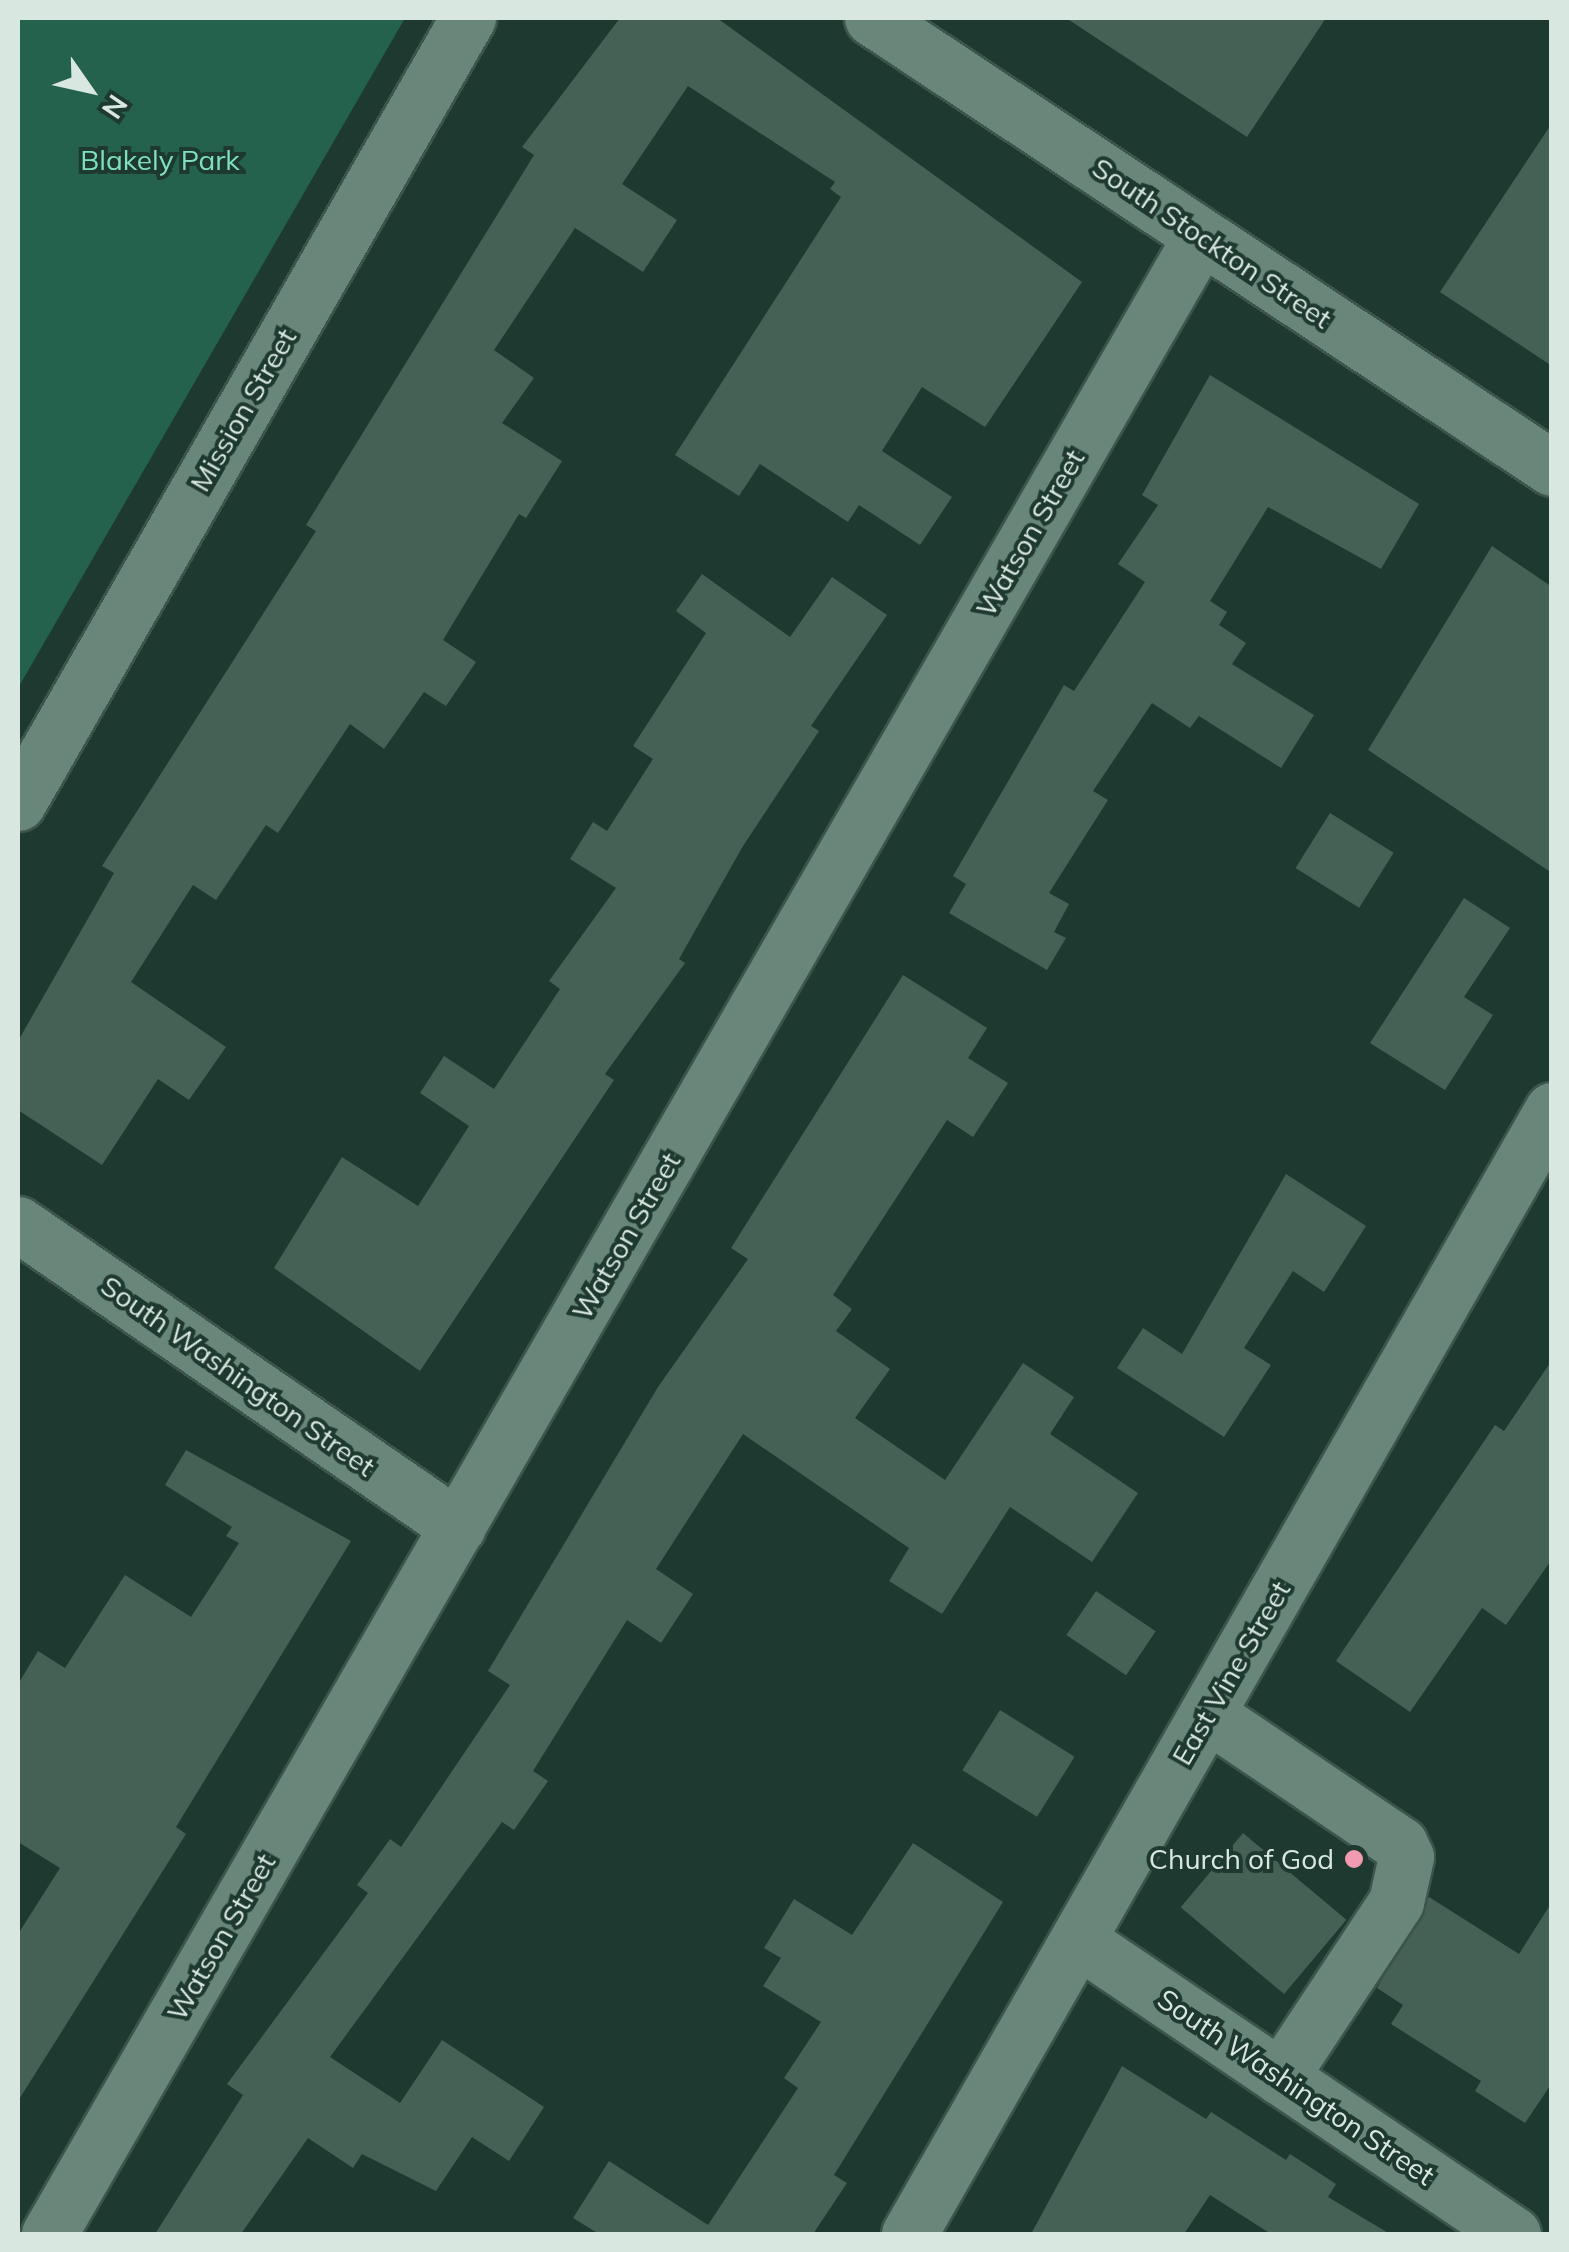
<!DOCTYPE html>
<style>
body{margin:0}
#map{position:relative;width:1569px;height:2252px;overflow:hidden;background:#1e392f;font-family:Mulish,sans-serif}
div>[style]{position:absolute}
.green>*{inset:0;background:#24624e}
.building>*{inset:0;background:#456156;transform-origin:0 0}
.roads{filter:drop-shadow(2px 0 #3c544c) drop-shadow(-2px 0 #3c544c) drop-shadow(0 2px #3c544c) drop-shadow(0 -2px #3c544c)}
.minor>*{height:55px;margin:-27.5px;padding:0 27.5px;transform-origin:27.5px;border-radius:27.5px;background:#69867a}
.dots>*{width:28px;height:28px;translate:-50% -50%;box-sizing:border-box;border:5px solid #1e392f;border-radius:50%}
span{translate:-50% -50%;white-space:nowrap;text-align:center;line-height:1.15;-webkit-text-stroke:8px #1e392f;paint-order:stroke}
.park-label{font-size:28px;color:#7ee0bd}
.street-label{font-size:28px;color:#d8e8e1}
.poi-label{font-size:28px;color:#d8e8e1}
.right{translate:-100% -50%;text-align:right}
.frame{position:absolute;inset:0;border:20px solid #d8e8e1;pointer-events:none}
.north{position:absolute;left:40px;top:40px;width:100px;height:100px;-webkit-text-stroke:8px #1e392f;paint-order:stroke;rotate:124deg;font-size:28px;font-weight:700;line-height:40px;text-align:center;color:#d8e8e1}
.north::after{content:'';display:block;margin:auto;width:35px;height:45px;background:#d8e8e1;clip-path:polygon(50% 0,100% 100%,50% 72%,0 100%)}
</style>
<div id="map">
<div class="green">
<i style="clip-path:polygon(18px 18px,405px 18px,18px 688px)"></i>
</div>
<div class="building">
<i style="clip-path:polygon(620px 18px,717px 18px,1082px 282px,985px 427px,922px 387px,882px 451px,952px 497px,920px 545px,859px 505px,848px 522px,760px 464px,739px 496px,675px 455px,841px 197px,830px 189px,835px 182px,688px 86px,622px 184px,677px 220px,643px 272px,575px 228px,494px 350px,534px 378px,502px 423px,562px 461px,526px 518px,519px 514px,443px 640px,476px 662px,446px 706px,424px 692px,384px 749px,350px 724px,278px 833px,266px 825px,216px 900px,193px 885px,131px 982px,226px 1047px,189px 1100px,158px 1079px,102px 1165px,18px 1110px,18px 1041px,114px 873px,102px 866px,316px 531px,306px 525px,534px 155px,522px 147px)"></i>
<i style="clip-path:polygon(1066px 18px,1326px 18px,1247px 137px)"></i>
<i style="clip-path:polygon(1552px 123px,1552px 366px,1440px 292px)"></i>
<i style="clip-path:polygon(1210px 375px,1419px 504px,1381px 569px,1268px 507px,1210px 601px,1227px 612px,1219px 625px,1246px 643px,1232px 664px,1314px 715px,1281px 768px,1199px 716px,1190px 728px,1152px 703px,1093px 791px,1108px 800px,1049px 893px,1069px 904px,1054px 932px,1066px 938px,1047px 970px,949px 913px,966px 884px,953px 876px,1064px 685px,1074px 691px,1145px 582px,1118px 564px,1158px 505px,1142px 495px)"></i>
<i style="clip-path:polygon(1492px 546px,1552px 587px,1552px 873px,1368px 750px)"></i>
<i style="clip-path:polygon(702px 574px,790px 637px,832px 577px,887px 615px,811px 726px,819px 731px,743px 846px,679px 959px,685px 963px,605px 1074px,614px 1080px,420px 1371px,274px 1268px,342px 1157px,418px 1206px,469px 1126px,420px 1093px,444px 1056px,494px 1089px,560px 989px,549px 981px,616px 888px,570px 859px,593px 822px,607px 831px,653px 759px,633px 746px,706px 633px,676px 611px)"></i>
<i style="left:1330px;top:813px;width:75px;height:65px;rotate:32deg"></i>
<i style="clip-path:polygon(1464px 898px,1510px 928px,1464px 997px,1493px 1015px,1445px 1090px,1370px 1043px)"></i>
<i style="clip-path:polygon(903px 975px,987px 1028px,968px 1058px,1008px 1083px,973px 1137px,947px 1120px,833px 1295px,852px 1309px,836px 1331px,890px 1369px,855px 1418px,945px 1480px,1023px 1363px,1074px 1397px,1050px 1434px,1138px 1493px,1092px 1562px,1010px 1507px,942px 1614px,889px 1581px,909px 1548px,743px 1434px,656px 1569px,693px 1594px,661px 1643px,627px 1620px,533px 1771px,548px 1781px,514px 1830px,502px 1822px,330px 2057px,400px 2103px,442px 2040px,544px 2107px,509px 2161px,472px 2137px,436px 2191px,362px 2154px,353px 2168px,308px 2138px,241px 2234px,155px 2234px,243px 2095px,227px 2084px,368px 1893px,357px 1885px,390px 1839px,401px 1847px,510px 1685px,488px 1671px,658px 1387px,748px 1259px,731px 1248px)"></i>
<i style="clip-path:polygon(1286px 1174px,1366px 1226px,1324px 1292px,1293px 1271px,1244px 1348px,1271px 1365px,1224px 1437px,1117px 1368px,1143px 1328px,1182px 1354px)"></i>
<i style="clip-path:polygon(1552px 1360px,1552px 1559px,1506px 1625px,1482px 1608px,1410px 1712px,1336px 1661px,1495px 1425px,1504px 1431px)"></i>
<i style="clip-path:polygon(186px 1450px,351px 1541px,176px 1827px,186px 1834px,18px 2101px,18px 1934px,60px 1868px,18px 1842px,18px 1684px,38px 1651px,65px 1668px,125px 1575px,191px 1617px,239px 1543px,226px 1536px,232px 1527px,165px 1485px)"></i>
<i style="left:1096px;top:1591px;width:72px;height:53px;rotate:34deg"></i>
<i style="left:1000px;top:1710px;width:88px;height:71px;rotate:32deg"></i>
<i style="left:1243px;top:1833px;width:135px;height:97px;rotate:40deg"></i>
<i style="clip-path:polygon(913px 1843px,1003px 1902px,834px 2175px,847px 2183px,813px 2234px,599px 2234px,573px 2218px,609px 2161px,708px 2225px,798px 2088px,784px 2078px,821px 2022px,763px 1986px,781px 1958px,764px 1948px,794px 1899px,852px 1935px)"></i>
<i style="clip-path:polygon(1429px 1897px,1519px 1954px,1552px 1902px,1552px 2083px,1525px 2123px,1475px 2091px,1481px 2081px,1391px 2024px,1403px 2005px,1377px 1988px)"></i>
<i style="clip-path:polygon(1122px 2066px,1206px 2119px,1211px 2112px,1286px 2160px,1290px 2154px,1336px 2184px,1328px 2197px,1390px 2234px,1271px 2234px,1210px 2195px,1184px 2234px,1031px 2234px)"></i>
</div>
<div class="roads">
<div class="minor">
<i style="left:872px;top:18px;width:815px;rotate:33.5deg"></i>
<i style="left:18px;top:803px;width:905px;rotate:-60.18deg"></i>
<i style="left:18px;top:1224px;width:534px;rotate:34.55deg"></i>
<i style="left:1207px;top:1714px;width:233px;rotate:34deg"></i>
<i style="left:1400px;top:1844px;width:14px;rotate:65deg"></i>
<i style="left:1406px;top:1857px;width:46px;rotate:102.5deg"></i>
<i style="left:1396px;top:1902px;width:210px;rotate:123.5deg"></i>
<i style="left:1078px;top:1940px;width:525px;rotate:34.05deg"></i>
<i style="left:49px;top:2234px;width:2306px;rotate:-60.03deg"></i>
<i style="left:909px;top:2234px;width:1295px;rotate:-60.23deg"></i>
</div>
</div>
<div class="dots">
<i style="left:1354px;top:1859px;background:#f29aaf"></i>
</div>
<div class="park-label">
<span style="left:160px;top:160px">Blakely Park</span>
</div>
<div class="street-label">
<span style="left:1212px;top:243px;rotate:34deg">South Stockton Street</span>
<span style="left:243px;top:410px;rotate:-60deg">Mission Street</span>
<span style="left:1030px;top:533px;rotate:-60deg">Watson Street</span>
<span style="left:626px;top:1236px;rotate:-60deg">Watson Street</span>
<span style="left:238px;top:1376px;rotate:35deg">South Washington Street</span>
<span style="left:1231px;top:1673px;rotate:-60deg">East Vine Street</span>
<span style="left:221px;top:1937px;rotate:-60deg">Watson Street</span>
<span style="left:1296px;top:2087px;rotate:34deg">South Washington Street</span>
</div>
<div class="poi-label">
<span class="right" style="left:1334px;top:1859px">Church of God</span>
</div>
<div class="frame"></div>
<div class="north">N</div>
</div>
